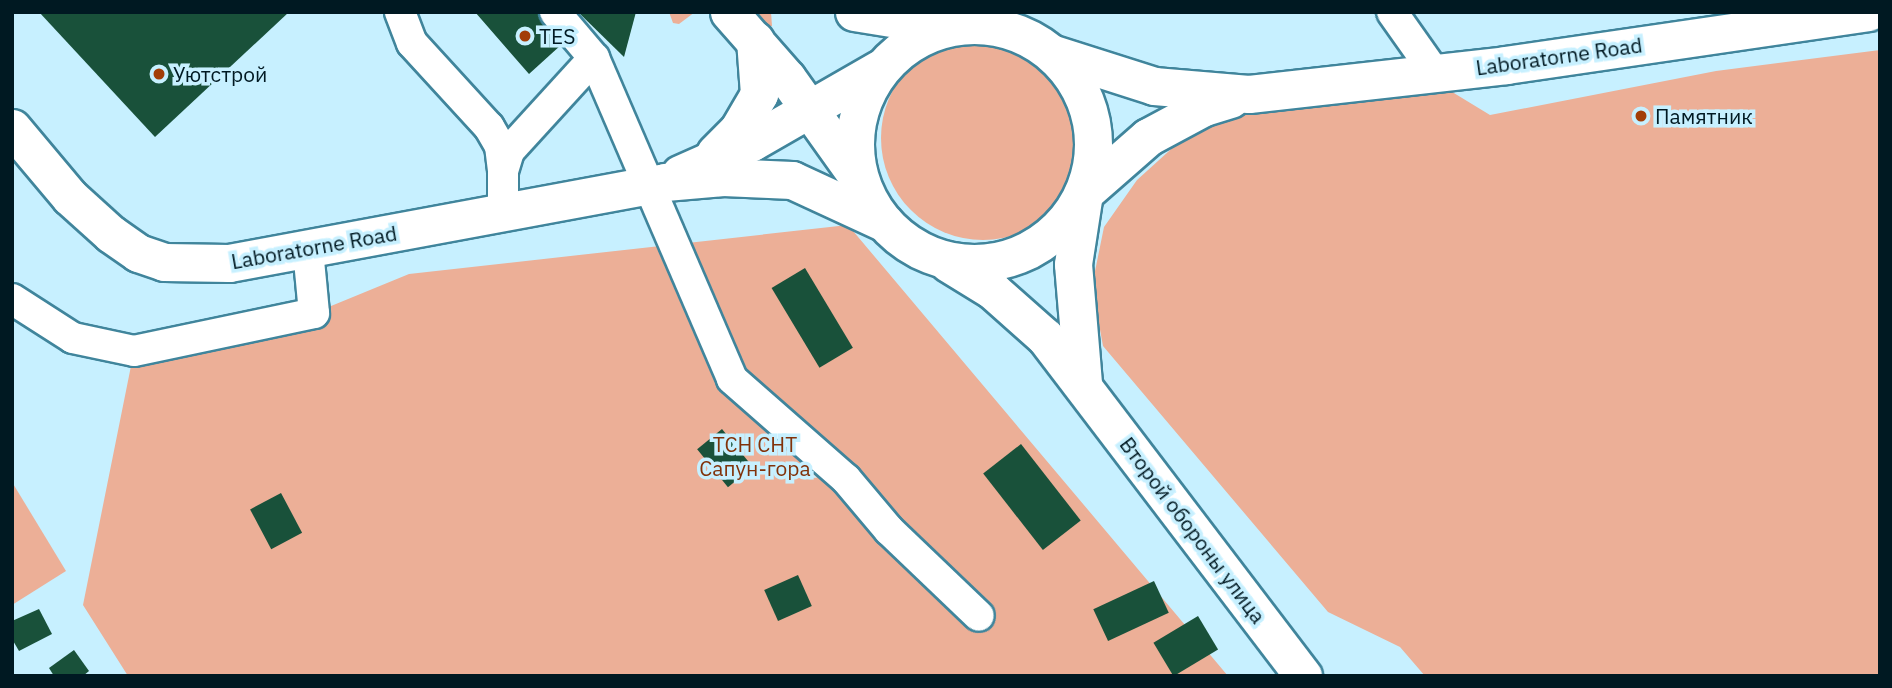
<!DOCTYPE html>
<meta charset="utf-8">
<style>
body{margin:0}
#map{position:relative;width:1892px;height:688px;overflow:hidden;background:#c7f0ff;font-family:"IBM Plex Sans",sans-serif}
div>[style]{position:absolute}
.green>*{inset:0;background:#ecaf97}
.round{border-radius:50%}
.building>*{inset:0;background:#19513a;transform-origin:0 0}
.roads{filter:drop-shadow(2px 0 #40859c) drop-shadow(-2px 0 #40859c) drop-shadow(0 2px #40859c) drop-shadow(0 -2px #40859c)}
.minor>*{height:30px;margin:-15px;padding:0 15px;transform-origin:15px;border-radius:15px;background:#fff}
.major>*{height:37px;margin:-18.5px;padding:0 18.5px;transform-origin:18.5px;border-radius:18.5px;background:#fff}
.major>.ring{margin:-18.5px;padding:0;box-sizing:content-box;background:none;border:37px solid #fff;border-radius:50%}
.dots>*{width:19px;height:19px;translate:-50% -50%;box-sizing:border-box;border:4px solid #c7f0ff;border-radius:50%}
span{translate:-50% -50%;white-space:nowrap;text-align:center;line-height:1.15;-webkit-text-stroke:7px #c7f0ff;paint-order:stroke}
.poi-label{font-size:21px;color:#001922}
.left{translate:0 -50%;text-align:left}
.street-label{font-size:21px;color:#001922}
.park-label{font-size:21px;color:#81320a}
.frame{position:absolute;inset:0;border:14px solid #001922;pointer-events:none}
</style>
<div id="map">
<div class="green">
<i style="clip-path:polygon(669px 12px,695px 12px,679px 24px,673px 23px)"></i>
<i style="clip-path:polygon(747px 12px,771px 12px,772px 26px,763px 27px)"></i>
<i class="round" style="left:881px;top:36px;width:204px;height:204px"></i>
<i style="clip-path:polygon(1880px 50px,1880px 676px,1425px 676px,1400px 647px,1328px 612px,1103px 346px,1092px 286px,1104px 227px,1137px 180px,1190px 132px,1241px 113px,1298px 102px,1444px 87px,1490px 115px,1716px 71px)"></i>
<i style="clip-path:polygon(848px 225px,1228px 676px,128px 676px,83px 605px,134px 351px,314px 313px,409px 274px)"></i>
<i style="clip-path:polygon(12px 482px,66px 571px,12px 605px)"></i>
</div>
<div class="building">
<i style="clip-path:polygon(39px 12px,289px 12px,155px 137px)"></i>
<i style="clip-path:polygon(475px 12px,563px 12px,546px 28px,561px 45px,529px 74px)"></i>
<i style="clip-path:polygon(578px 12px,636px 12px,624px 57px)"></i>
<i style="left:805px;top:268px;width:93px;height:39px;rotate:59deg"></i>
<i style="left:722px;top:429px;width:49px;height:32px;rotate:51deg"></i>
<i style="left:1021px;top:444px;width:97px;height:48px;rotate:52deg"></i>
<i style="left:281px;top:493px;width:45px;height:35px;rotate:62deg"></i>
<i style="left:798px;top:575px;width:34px;height:37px;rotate:66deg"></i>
<i style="left:1154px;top:581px;width:35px;height:67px;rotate:65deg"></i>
<i style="clip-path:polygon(39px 609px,52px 634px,19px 651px,12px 639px,12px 621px)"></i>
<i style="left:1198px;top:616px;width:39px;height:52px;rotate:59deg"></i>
<i style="clip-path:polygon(74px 650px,89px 671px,83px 676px,54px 676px,49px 668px)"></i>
</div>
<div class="roads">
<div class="minor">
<i style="left:400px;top:12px;width:33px;rotate:69deg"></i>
<i style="left:412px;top:43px;width:114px;rotate:47.5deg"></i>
<i style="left:489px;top:127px;width:22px;rotate:60deg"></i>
<i style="left:500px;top:146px;width:25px;rotate:83deg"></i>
<i style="left:555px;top:12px;width:60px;rotate:49.7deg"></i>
<i style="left:594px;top:58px;width:349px;rotate:66.7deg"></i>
<i style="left:732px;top:379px;width:152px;rotate:41.3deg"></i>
<i style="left:846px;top:479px;width:67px;rotate:49.9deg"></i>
<i style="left:889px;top:530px;width:124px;rotate:43.7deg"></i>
<i style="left:1392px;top:12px;width:75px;rotate:54.8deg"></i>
<i style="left:503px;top:215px;width:44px;rotate:-90deg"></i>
<i style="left:503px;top:171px;width:21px;rotate:-73deg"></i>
<i style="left:509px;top:151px;width:126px;rotate:-47.6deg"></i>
<i style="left:12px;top:299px;width:72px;rotate:32.6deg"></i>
<i style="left:73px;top:338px;width:62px;rotate:12deg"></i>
<i style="left:134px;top:351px;width:184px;rotate:-11.9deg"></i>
<i style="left:314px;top:313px;width:64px;rotate:-95.4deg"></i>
</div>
<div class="major">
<i style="left:729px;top:12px;width:88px;rotate:48.7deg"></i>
<i style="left:787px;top:78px;width:120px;rotate:54.5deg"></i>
<i style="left:854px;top:12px;width:94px;rotate:9.2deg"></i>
<i class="ring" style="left:855px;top:25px;width:201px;height:201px"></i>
<i style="left:1054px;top:54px;width:105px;rotate:17.7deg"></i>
<i style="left:1154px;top:86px;width:95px;rotate:4.8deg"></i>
<i style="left:1249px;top:94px;width:259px;rotate:-6.4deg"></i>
<i style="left:1506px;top:65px;width:366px;rotate:-8.3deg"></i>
<i style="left:12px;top:128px;width:90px;rotate:50deg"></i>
<i style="left:70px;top:197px;width:55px;rotate:42.1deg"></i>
<i style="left:111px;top:234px;width:33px;rotate:35deg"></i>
<i style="left:138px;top:253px;width:28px;rotate:19deg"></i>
<i style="left:164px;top:262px;width:65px;rotate:0.9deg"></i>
<i style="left:229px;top:263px;width:443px;rotate:-10.5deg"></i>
<i style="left:665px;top:182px;width:58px;rotate:-4.9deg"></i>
<i style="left:723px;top:177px;width:69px;rotate:2.5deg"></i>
<i style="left:792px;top:180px;width:102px;rotate:24.8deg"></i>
<i style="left:715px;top:153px;width:33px;rotate:-45deg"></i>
<i style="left:738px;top:130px;width:42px;rotate:-59.7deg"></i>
<i style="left:759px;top:94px;width:54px;rotate:-94.2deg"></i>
<i style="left:680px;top:174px;width:79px;rotate:-24deg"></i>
<i style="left:752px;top:142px;width:146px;rotate:-29.9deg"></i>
<i style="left:948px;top:263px;width:52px;rotate:31.5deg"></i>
<i style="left:992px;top:290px;width:71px;rotate:41.6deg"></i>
<i style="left:1045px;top:337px;width:426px;rotate:52.7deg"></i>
<i style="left:1083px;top:383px;width:119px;rotate:-94.8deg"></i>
<i style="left:1073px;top:264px;width:72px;rotate:-81.2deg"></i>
<i style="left:1084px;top:193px;width:85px;rotate:-41.2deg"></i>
<i style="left:1148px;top:137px;width:64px;rotate:-28.2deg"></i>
<i style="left:1204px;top:107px;width:28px;rotate:-17deg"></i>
</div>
</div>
<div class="dots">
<i style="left:525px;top:36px;background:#a23e08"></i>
<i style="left:159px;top:74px;background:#a23e08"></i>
<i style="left:1641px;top:116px;background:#a23e08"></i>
</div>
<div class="poi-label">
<span class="left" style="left:539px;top:36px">TES</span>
<span class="left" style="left:173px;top:74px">Уютстрой</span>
<span class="left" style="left:1655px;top:116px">Памятник</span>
</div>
<div class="street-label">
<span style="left:1559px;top:56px;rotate:-8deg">Laboratorne Road</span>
<span style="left:314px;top:247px;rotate:-10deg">Laboratorne Road</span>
<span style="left:1193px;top:530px;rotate:53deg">Второй обороны улица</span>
</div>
<div class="park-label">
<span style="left:755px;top:456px">ТСН СНТ<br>Сапун-гора</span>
</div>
<div class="frame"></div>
</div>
